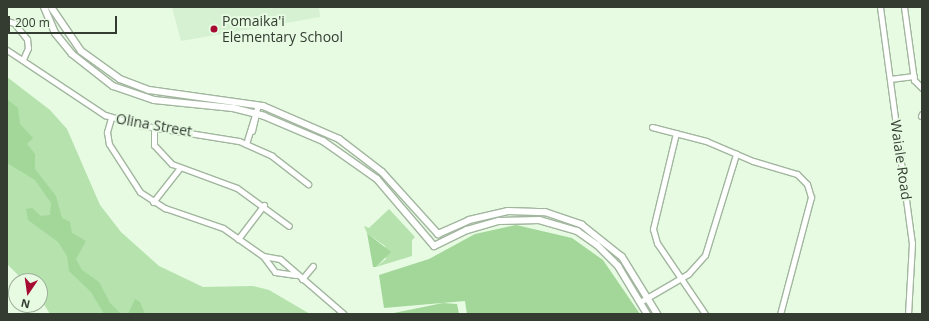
<!DOCTYPE html>
<style>
body{margin:0}
#map{position:relative;width:929px;height:321px;overflow:hidden;background:#e6fbe2;font-family:"Open Sans",sans-serif}
div>[style]{position:absolute}
.built>*{inset:0;background:#d6f0d2}
.green>*{inset:0;background:#b5e2ad}
.forest>*{inset:0;background:#a2d799}
.roads{filter:drop-shadow(1px 0 #a2b69f) drop-shadow(-1px 0 #a2b69f) drop-shadow(0 1px #a2b69f) drop-shadow(0 -1px #a2b69f)}
.minor>*{height:5px;margin:-2.5px;padding:0 2.5px;transform-origin:2.5px;border-radius:2.5px;background:#fff}
.major>*{height:6px;margin:-3px;padding:0 3px;transform-origin:3px;border-radius:3px;background:#fff}
.dots>*{width:11px;height:11px;translate:-50% -50%;box-sizing:border-box;border:2px solid #e6fbe2;border-radius:50%}
span{translate:-50% -50%;white-space:nowrap;text-align:center;line-height:1.15;-webkit-text-stroke:4px #e6fbe2;paint-order:stroke}
.poi-label{font-size:14px;color:#343c32}
.left{translate:0 -50%;text-align:left}
.street-label{font-size:14px;color:#343c32}
.frame{position:absolute;inset:0;border:8px solid #343c32;pointer-events:none}
.north{position:absolute;left:8px;top:273px;width:40px;height:40px;box-sizing:border-box;background:#e6fbe2;border:1px solid #9faf9c;border-radius:50%;rotate:193deg;font-size:11px;font-weight:700;line-height:16px;text-align:center;color:#343c32}
.north::after{content:'';display:block;margin:auto;width:14px;height:18px;background:#a60b32;clip-path:polygon(50% 0,100% 100%,50% 72%,0 100%)}
.scale{position:absolute;left:8px;top:16px;width:109px;height:18px;box-sizing:border-box;border:2px solid #343c32;border-top:0;padding-left:5px;font-size:12px;line-height:14px;white-space:nowrap;color:#343c32;-webkit-text-stroke:3px #e6fbe2;paint-order:stroke}
</style>
<div id="map">
<div class="built">
<i style="clip-path:polygon(172px 7px,319px 7px,320px 17px,181px 41px)"></i>
</div>
<div class="green">
<i style="clip-path:polygon(7px 77px,50px 110px,67px 129px,100px 205px,121px 232px,159px 266px,203px 287px,253px 286px,269px 290px,310px 314px,50px 314px,40px 298px,40px 281px,24px 281px,7px 264px)"></i>
<i style="clip-path:polygon(389px 209px,415px 237px,412px 240px,412px 256px,376px 267px,386px 259px,385px 246px,367px 233px,364px 226px,369px 228px)"></i>
</div>
<div class="forest">
<i style="clip-path:polygon(7px 99px,18px 108px,20px 124px,33px 138px,27px 144px,35px 154px,35px 169px,56px 196px,62px 218px,70px 222px,72px 233px,86px 241px,76px 259px,82px 270px,99px 282px,110px 303px,121px 314px,127px 314px,104px 314px,91px 292px,69px 271px,67px 256px,58px 242px,28px 220px,26px 209px,32px 208px,41px 216px,50px 215px,51px 203px,35px 180px,7px 163px)"></i>
<i style="clip-path:polygon(516px 225px,572px 238px,603px 260px,640px 314px,467px 314px,465px 301px,384px 308px,379px 275px,429px 259px,475px 234px)"></i>
<i style="clip-path:polygon(367px 233px,391px 252px,376px 267px,373px 267px)"></i>
<i style="clip-path:polygon(135px 299px,140px 302px,145px 314px,128px 314px)"></i>
<i style="clip-path:polygon(443px 303px,457px 304px,459px 314px,389px 314px)"></i>
</div>
<div class="roads">
<div class="minor">
<i style="left:880px;top:7px;width:238px;rotate:82.3deg"></i>
<i style="left:912px;top:243px;width:71px;rotate:93.2deg"></i>
<i style="left:904px;top:7px;width:74px;rotate:82.2deg"></i>
<i style="left:914px;top:80px;width:11px;rotate:45deg"></i>
<i style="left:7px;top:21px;width:7px;rotate:16deg"></i>
<i style="left:14px;top:23px;width:21px;rotate:51deg"></i>
<i style="left:27px;top:39px;width:9px;rotate:84deg"></i>
<i style="left:28px;top:48px;width:12px;rotate:114deg"></i>
<i style="left:7px;top:50px;width:118px;rotate:33.6deg"></i>
<i style="left:105px;top:115px;width:35px;rotate:16deg"></i>
<i style="left:139px;top:125px;width:101px;rotate:9.1deg"></i>
<i style="left:239px;top:141px;width:36px;rotate:24deg"></i>
<i style="left:272px;top:156px;width:46px;rotate:37.9deg"></i>
<i style="left:890px;top:79px;width:24px;rotate:-7deg"></i>
<i style="left:921px;top:116px;width:2px;rotate:-63deg"></i>
<i style="left:111px;top:118px;width:15px;rotate:106deg"></i>
<i style="left:107px;top:132px;width:12px;rotate:81deg"></i>
<i style="left:109px;top:144px;width:57px;rotate:57.1deg"></i>
<i style="left:140px;top:192px;width:30px;rotate:33deg"></i>
<i style="left:165px;top:208px;width:61px;rotate:19deg"></i>
<i style="left:223px;top:228px;width:49px;rotate:35deg"></i>
<i style="left:263px;top:256px;width:20px;rotate:53deg"></i>
<i style="left:275px;top:272px;width:21px;rotate:8deg"></i>
<i style="left:154px;top:127px;width:18px;rotate:90deg"></i>
<i style="left:154px;top:145px;width:26px;rotate:47deg"></i>
<i style="left:172px;top:164px;width:69px;rotate:20.3deg"></i>
<i style="left:237px;top:188px;width:64px;rotate:36.2deg"></i>
<i style="left:652px;top:127px;width:56px;rotate:14.5deg"></i>
<i style="left:706px;top:141px;width:51px;rotate:23.1deg"></i>
<i style="left:753px;top:161px;width:46px;rotate:16.5deg"></i>
<i style="left:797px;top:174px;width:14px;rotate:45deg"></i>
<i style="left:807px;top:184px;width:14px;rotate:73deg"></i>
<i style="left:811px;top:197px;width:121px;rotate:104.8deg"></i>
<i style="left:252px;top:131px;width:17px;rotate:-77deg"></i>
<i style="left:676px;top:133px;width:99px;rotate:103.5deg"></i>
<i style="left:653px;top:229px;width:15px;rotate:74deg"></i>
<i style="left:657px;top:243px;width:86px;rotate:55.9deg"></i>
<i style="left:246px;top:144px;width:41px;rotate:-72.9deg"></i>
<i style="left:153px;top:202px;width:42px;rotate:-51.8deg"></i>
<i style="left:238px;top:239px;width:43px;rotate:-52.6deg"></i>
<i style="left:263px;top:256px;width:17px;rotate:10deg"></i>
<i style="left:280px;top:259px;width:84px;rotate:40.7deg"></i>
<i style="left:302px;top:279px;width:17px;rotate:-50deg"></i>
<i style="left:640px;top:302px;width:56px;rotate:-30.3deg"></i>
<i style="left:688px;top:274px;width:25px;rotate:-48deg"></i>
<i style="left:705px;top:255px;width:106px;rotate:-72.9deg"></i>
</div>
<div class="major">
<i style="left:44px;top:7px;width:28px;rotate:67deg"></i>
<i style="left:55px;top:33px;width:27px;rotate:51deg"></i>
<i style="left:72px;top:54px;width:52px;rotate:38deg"></i>
<i style="left:113px;top:86px;width:43px;rotate:18.9deg"></i>
<i style="left:154px;top:100px;width:79px;rotate:5.8deg"></i>
<i style="left:233px;top:108px;width:32px;rotate:14deg"></i>
<i style="left:264px;top:116px;width:64px;rotate:23deg"></i>
<i style="left:323px;top:141px;width:66px;rotate:35.1deg"></i>
<i style="left:377px;top:179px;width:88px;rotate:49.6deg"></i>
<i style="left:434px;top:246px;width:37px;rotate:-26deg"></i>
<i style="left:467px;top:230px;width:33px;rotate:-16deg"></i>
<i style="left:499px;top:221px;width:40px;rotate:-1.4deg"></i>
<i style="left:539px;top:220px;width:40px;rotate:16deg"></i>
<i style="left:577px;top:231px;width:24px;rotate:35deg"></i>
<i style="left:597px;top:245px;width:30px;rotate:45deg"></i>
<i style="left:618px;top:266px;width:56px;rotate:58.9deg"></i>
<i style="left:51px;top:7px;width:53px;rotate:55.7deg"></i>
<i style="left:81px;top:51px;width:48px;rotate:35.7deg"></i>
<i style="left:120px;top:79px;width:31px;rotate:21deg"></i>
<i style="left:149px;top:90px;width:115px;rotate:8deg"></i>
<i style="left:263px;top:106px;width:83px;rotate:23.5deg"></i>
<i style="left:339px;top:139px;width:54px;rotate:37.5deg"></i>
<i style="left:382px;top:172px;width:84px;rotate:47.9deg"></i>
<i style="left:438px;top:234px;width:34px;rotate:-24deg"></i>
<i style="left:469px;top:220px;width:40px;rotate:-13deg"></i>
<i style="left:508px;top:211px;width:37px;rotate:2deg"></i>
<i style="left:545px;top:212px;width:39px;rotate:19deg"></i>
<i style="left:582px;top:225px;width:51px;rotate:38.7deg"></i>
<i style="left:622px;top:257px;width:67px;rotate:58.4deg"></i>
</div>
</div>
<div class="dots">
<i style="left:214px;top:29px;background:#a60b32"></i>
</div>
<div class="poi-label">
<span class="left" style="left:222px;top:29px">Pomaika'i<br>Elementary School</span>
</div>
<div class="street-label">
<span style="left:154px;top:125px;rotate:10deg">Olina Street</span>
<span style="left:901px;top:160px;rotate:82deg">Waiale Road</span>
</div>
<div class="frame"></div>
<div class="north">N</div>
<div class="scale">200 m</div>
</div>
